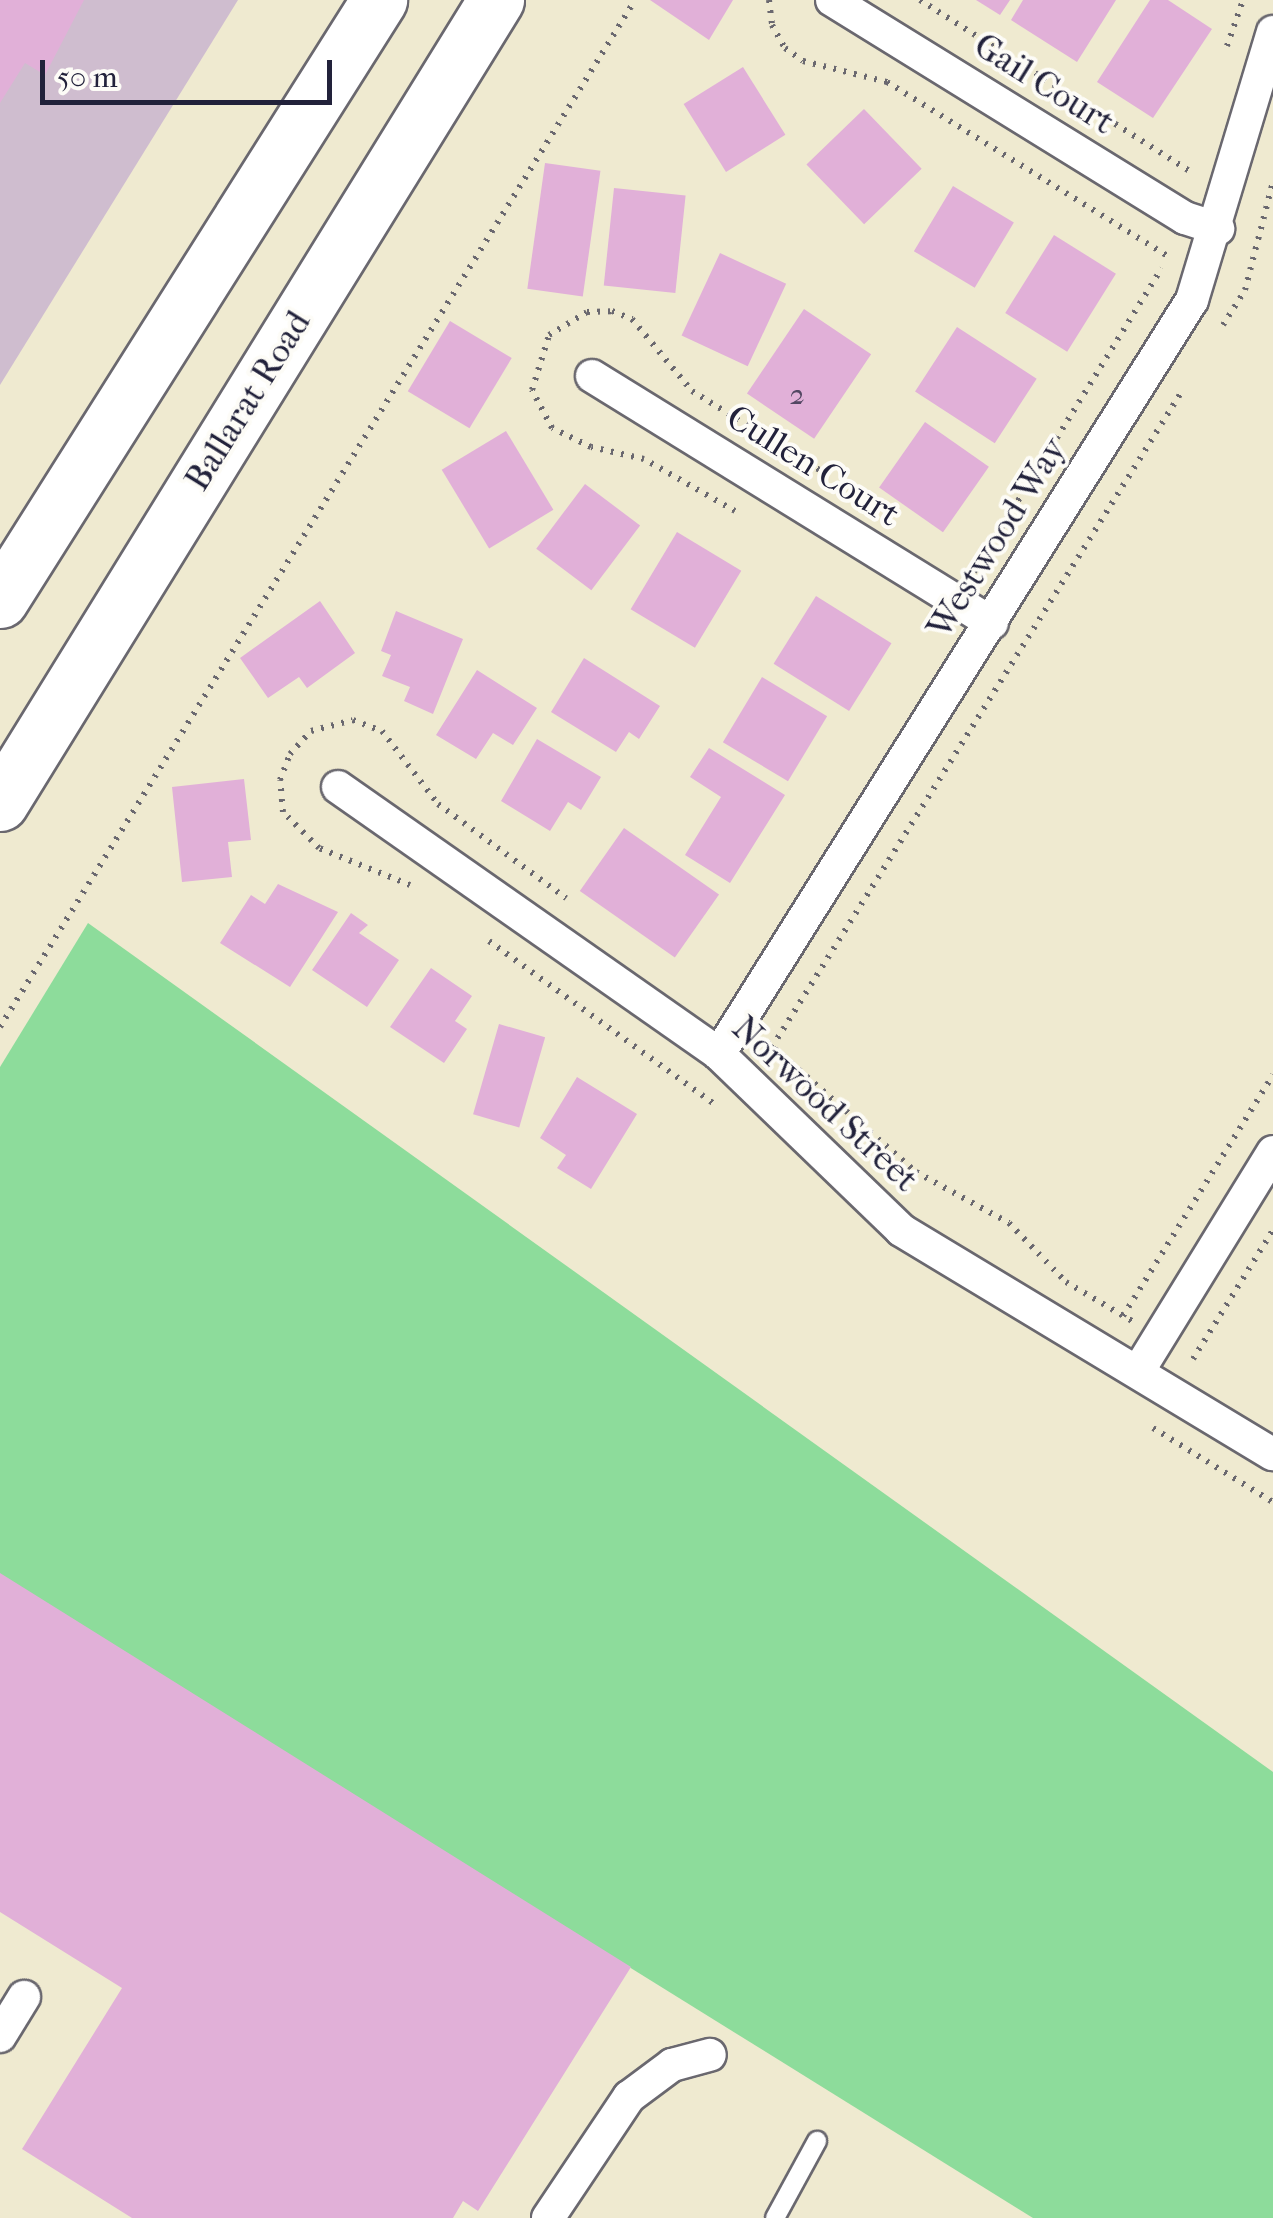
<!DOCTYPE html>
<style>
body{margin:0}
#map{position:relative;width:1273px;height:2218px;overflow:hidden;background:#efead0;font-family:"IM FELL French Canon",serif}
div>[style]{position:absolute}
.industrial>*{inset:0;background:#cfbdcf}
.green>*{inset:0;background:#8ddc9b}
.building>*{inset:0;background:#e1b0d8;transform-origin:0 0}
.path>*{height:6px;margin-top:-3px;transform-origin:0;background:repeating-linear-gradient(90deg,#6a686f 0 2.5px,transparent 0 10.5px)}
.roads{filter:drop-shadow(2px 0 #6a686f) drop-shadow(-2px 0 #6a686f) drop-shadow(0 2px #6a686f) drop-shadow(0 -2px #6a686f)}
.lane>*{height:18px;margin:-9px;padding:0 9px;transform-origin:9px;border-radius:9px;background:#fff}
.street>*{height:32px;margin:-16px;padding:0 16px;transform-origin:16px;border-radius:16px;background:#fff}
.highway>*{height:55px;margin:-27.5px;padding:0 27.5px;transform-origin:27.5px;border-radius:27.5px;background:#fff}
span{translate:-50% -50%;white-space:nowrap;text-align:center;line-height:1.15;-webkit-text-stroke:8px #fdfcf7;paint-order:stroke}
.number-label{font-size:30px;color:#524662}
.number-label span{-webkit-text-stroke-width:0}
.street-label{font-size:35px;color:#22223b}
.scale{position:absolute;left:40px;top:60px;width:292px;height:45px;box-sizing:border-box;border:5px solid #22223b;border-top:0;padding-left:12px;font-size:30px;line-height:35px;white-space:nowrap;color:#22223b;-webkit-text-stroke:8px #fdfcf7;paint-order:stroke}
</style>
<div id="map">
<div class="industrial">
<i style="clip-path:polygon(0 0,238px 0,0 385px)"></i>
</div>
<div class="green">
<i style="clip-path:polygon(88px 923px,1273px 1772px,1273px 2218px,1033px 2218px,0 1576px,0 1067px)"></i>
</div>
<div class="building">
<i style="clip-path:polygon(0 0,84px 0,45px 75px,25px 63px,0 103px)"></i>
<i style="clip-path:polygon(650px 0,733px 0,709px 40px)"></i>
<i style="clip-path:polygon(976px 0,1010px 0,1000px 15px)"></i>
<i style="clip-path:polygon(1023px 0,1116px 0,1077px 62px,1011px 20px)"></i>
<i style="clip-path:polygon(1150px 0,1168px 0,1212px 29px,1153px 118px,1097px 82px)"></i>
<i style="left:743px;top:67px;width:80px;height:70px;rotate:58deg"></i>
<i style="left:864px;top:109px;width:83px;height:80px;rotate:46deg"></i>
<i style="left:545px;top:163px;width:56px;height:127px;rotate:8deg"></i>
<i style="left:953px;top:186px;width:71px;height:76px;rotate:31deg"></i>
<i style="left:614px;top:188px;width:72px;height:98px;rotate:6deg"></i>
<i style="left:1054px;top:235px;width:73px;height:92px;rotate:32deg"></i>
<i style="left:720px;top:253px;width:73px;height:91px;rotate:25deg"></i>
<i style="left:804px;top:309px;width:81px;height:102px;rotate:34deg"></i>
<i style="left:450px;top:321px;width:72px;height:82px;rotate:31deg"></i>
<i style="left:957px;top:327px;width:95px;height:77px;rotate:33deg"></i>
<i style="left:925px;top:422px;width:78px;height:80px;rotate:35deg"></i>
<i style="left:506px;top:431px;width:92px;height:75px;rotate:59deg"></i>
<i style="left:585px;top:484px;width:69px;height:81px;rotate:37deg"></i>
<i style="left:677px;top:532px;width:75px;height:90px;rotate:31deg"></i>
<i style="left:816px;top:596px;width:89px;height:80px;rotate:32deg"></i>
<i style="clip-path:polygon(320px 601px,355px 653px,307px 688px,299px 677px,268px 698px,240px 658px)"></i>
<i style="clip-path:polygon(396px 611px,463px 639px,433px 714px,404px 701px,410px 687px,382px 676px,391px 655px,381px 651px)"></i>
<i style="clip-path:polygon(584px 658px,660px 706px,639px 739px,629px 732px,616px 752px,551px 712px)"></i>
<i style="clip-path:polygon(477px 670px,537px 708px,513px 745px,493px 733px,476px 759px,436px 735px)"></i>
<i style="left:762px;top:677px;width:76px;height:76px;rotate:31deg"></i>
<i style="clip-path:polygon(537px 739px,601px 777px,581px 810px,568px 802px,550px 831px,501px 801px)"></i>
<i style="clip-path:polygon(709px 748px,785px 795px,730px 883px,685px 855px,721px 797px,690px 777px)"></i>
<i style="clip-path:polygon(244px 779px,251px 840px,228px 842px,232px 877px,182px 882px,172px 787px)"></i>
<i style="left:624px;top:828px;width:116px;height:77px;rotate:35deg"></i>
<i style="clip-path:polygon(278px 884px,338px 912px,290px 987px,220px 943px,251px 895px,265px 904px)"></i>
<i style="clip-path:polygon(351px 913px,368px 925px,359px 933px,399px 960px,367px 1007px,312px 970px)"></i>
<i style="clip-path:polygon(431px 968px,472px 996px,455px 1021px,467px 1029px,444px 1063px,390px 1027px)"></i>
<i style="left:499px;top:1024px;width:48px;height:94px;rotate:16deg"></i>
<i style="clip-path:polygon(577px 1077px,637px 1114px,591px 1189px,557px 1168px,566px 1155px,540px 1138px)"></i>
<i style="clip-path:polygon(0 1573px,631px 1967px,478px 2211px,463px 2201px,453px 2218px,132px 2218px,22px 2149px,122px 1988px,0 1912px)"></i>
</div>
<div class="path">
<i style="left:769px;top:0;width:25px;rotate:83deg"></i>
<i style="left:772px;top:25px;width:26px;rotate:61deg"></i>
<i style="left:785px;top:48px;width:22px;rotate:36deg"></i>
<i style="left:803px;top:61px;width:87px;rotate:14deg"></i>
<i style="left:887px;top:82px;width:332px;rotate:31.8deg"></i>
<i style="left:920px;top:0;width:321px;rotate:32.4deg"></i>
<i style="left:1227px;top:46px;width:49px;rotate:-70.8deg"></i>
<i style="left:1223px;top:325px;width:41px;rotate:-57.8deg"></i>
<i style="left:1245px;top:290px;width:112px;rotate:-75.5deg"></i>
<i style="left:735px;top:511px;width:105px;rotate:-150.3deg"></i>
<i style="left:644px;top:459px;width:54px;rotate:-167.2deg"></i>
<i style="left:591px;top:447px;width:43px;rotate:-154deg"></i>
<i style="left:552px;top:428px;width:43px;rotate:-117.8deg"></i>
<i style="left:532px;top:390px;width:58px;rotate:-72.8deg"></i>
<i style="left:549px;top:335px;width:44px;rotate:-31.2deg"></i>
<i style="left:587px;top:312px;width:25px;rotate:-2deg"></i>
<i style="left:612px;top:311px;width:22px;rotate:22deg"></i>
<i style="left:632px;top:319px;width:94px;rotate:50.2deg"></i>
<i style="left:692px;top:391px;width:167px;rotate:31.8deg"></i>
<i style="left:974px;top:572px;width:357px;rotate:-58.3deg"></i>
<i style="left:410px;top:885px;width:98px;rotate:-157.9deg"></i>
<i style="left:319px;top:848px;width:51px;rotate:-135deg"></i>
<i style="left:283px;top:812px;width:32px;rotate:-95deg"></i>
<i style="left:280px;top:780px;width:28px;rotate:-69deg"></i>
<i style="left:290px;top:754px;width:31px;rotate:-48deg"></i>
<i style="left:311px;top:731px;width:43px;rotate:-14.7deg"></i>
<i style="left:353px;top:720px;width:31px;rotate:21deg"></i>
<i style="left:382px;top:731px;width:92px;rotate:52.5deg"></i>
<i style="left:438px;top:804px;width:159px;rotate:36.3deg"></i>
<i style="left:489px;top:941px;width:283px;rotate:35.9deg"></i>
<i style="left:0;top:1027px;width:1207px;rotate:-58.27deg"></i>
<i style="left:767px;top:1042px;width:198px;rotate:41.1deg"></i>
<i style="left:916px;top:1172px;width:106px;rotate:28.7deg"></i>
<i style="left:1009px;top:1223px;width:82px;rotate:46deg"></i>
<i style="left:1066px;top:1282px;width:77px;rotate:30.6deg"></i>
<i style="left:772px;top:1047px;width:774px;rotate:-57.99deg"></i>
<i style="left:1123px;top:1316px;width:284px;rotate:-58.1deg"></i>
<i style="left:1193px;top:1359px;width:152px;rotate:-58.2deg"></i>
<i style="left:1153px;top:1428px;width:141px;rotate:31.7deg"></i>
</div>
<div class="roads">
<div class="lane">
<i style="left:775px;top:2218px;width:88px;rotate:-61.4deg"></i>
</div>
<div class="street">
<i style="left:832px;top:0;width:415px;rotate:31.7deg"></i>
<i style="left:1185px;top:218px;width:35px;rotate:18deg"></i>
<i style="left:592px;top:376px;width:470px;rotate:31.7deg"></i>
<i style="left:338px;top:787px;width:465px;rotate:35deg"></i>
<i style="left:719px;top:1054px;width:253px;rotate:44deg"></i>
<i style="left:901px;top:1230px;width:434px;rotate:31.1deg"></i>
<i style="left:719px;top:1054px;width:890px;rotate:-57.9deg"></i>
<i style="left:1192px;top:300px;width:280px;rotate:-73.2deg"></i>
<i style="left:1139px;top:1370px;width:256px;rotate:-58.4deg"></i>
<i style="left:0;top:2036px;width:46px;rotate:-58.4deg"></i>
<i style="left:548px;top:2218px;width:146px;rotate:-56.2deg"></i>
<i style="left:629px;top:2097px;width:54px;rotate:-36.7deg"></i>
<i style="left:672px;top:2065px;width:39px;rotate:-15deg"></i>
</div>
<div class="highway">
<i style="left:0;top:600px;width:710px;rotate:-57.72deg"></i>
<i style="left:0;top:803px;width:944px;rotate:-58.3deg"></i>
</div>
</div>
<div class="number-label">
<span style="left:797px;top:395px">2</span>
</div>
<div class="street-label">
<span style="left:1044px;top:84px;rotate:32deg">Gail Court</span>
<span style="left:248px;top:401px;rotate:-58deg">Ballarat Road</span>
<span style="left:813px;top:466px;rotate:32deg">Cullen Court</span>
<span style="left:997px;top:538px;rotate:-58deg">Westwood Way</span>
<span style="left:825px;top:1104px;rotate:43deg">Norwood Street</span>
</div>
<div class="scale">50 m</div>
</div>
